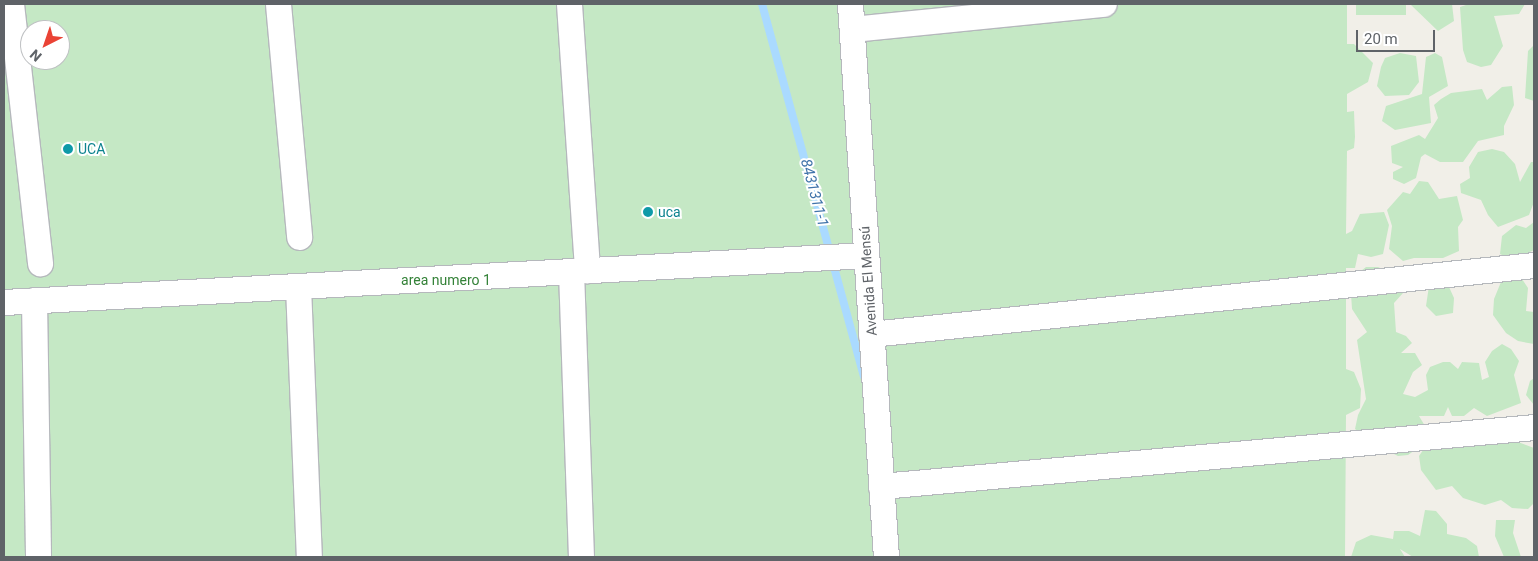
<!DOCTYPE html>
<meta charset="utf-8">
<style>
body{margin:0}
#map{position:relative;width:1538px;height:561px;overflow:hidden;background:#f1efe8;font-family:Roboto,sans-serif}
div>[style]{position:absolute}
.green>*{inset:0;background:#c5e8c5;transform-origin:0 0}
.stream>*{height:8px;margin:-4px;padding:0 4px;transform-origin:4px;border-radius:4px;background:#aadaff}
.roads{filter:drop-shadow(1px 0 #b5b8bc) drop-shadow(-1px 0 #b5b8bc) drop-shadow(0 1px #b5b8bc) drop-shadow(0 -1px #b5b8bc)}
.minor>*{height:25px;margin:-12.5px;padding:0 12.5px;transform-origin:12.5px;border-radius:12.5px;background:#fff}
.dots>*{width:14px;height:14px;translate:-50% -50%;box-sizing:border-box;border:2px solid #fff;border-radius:50%}
span{translate:-50% -50%;white-space:nowrap;text-align:center;line-height:1.15;-webkit-text-stroke:4px #fff;paint-order:stroke}
.culture-label{font-size:14px;color:#0d838f}
.left{translate:0 -50%;text-align:left}
.park-label{font-size:14px;color:#348238}
.street-label{font-size:14px;color:#5f6368}
.water-label{font-size:15px;color:#4174aa;font-style:italic}
.frame{position:absolute;inset:0;border:5px solid #5f6368;pointer-events:none}
.north{position:absolute;left:20px;top:20px;width:50px;height:50px;box-sizing:border-box;background:#fff;border:1px solid #bfc1c3;border-radius:50%;rotate:221deg;font-size:14px;font-weight:700;line-height:20px;text-align:center;color:#5f6368}
.north::after{content:'';display:block;margin:auto;width:18px;height:22px;background:#ea4335;clip-path:polygon(50% 0,100% 100%,50% 72%,0 100%)}
.scale{position:absolute;left:1356px;top:30px;width:79px;height:22px;box-sizing:border-box;border:2px solid #5f6368;border-top:0;padding-left:6px;font-size:15px;line-height:18px;white-space:nowrap;color:#5f6368;-webkit-text-stroke:4px #fff;paint-order:stroke}
</style>
<div id="map">
<div class="green">
<i style="clip-path:polygon(evenodd,4px 4px,1347px 4px,1347px 44px,1354px 44px,1373px 63px,1368px 82px,1347px 94px,1347px 112px,1354px 111px,1355px 137px,1354px 148px,1347px 151px,1346px 234px,1352px 231px,1360px 214px,1384px 212px,1389px 225px,1383px 254px,1371px 257px,1358px 254px,1355px 268px,1346px 268px,1346px 369px,1354px 372px,1361px 389px,1360px 408px,1346px 415px,1345px 557px,4px 557px,4px 4px,30px 30px,60px 30px,60px 60px,30px 60px,30px 30px)"></i>
<i style="left:1356px;top:4px;width:50px;height:11px"></i>
<i style="clip-path:polygon(1452px 4px,1454px 21px,1438px 31px,1411px 5px)"></i>
<i style="clip-path:polygon(1469px 4px,1525px 4px,1519px 14px,1494px 16px,1503px 46px,1491px 65px,1481px 67px,1467px 62px,1463px 50px,1460px 7px)"></i>
<i style="clip-path:polygon(1534px 45px,1534px 101px,1525px 98px,1528px 51px)"></i>
<i style="clip-path:polygon(1400px 53px,1416px 56px,1419px 82px,1409px 95px,1385px 96px,1377px 86px,1381px 67px,1385px 58px)"></i>
<i style="clip-path:polygon(1435px 53px,1442px 57px,1448px 86px,1429px 97px,1431px 123px,1395px 130px,1382px 121px,1386px 106px,1422px 94px,1426px 57px)"></i>
<i style="clip-path:polygon(1512px 86px,1514px 105px,1504px 126px,1504px 135px,1478px 141px,1463px 162px,1440px 162px,1425px 154px,1421px 157px,1416px 178px,1404px 184px,1393px 179px,1393px 172px,1403px 167px,1392px 163px,1391px 146px,1419px 135px,1425px 139px,1438px 118px,1434px 105px,1441px 99px,1451px 93px,1482px 89px,1487px 100px,1502px 87px)"></i>
<i style="clip-path:polygon(1492px 149px,1504px 152px,1515px 164px,1520px 182px,1531px 162px,1534px 162px,1534px 202px,1529px 215px,1498px 227px,1488px 215px,1481px 200px,1461px 193px,1460px 184px,1470px 178px,1469px 167px,1478px 152px)"></i>
<i style="clip-path:polygon(1419px 181px,1428px 182px,1439px 199px,1457px 196px,1463px 220px,1458px 227px,1459px 251px,1443px 258px,1414px 258px,1403px 261px,1389px 249px,1392px 226px,1387px 210px,1403px 192px,1410px 194px)"></i>
<i style="clip-path:polygon(1534px 222px,1534px 250px,1513px 260px,1500px 254px,1502px 236px,1516px 225px,1526px 228px)"></i>
<i style="clip-path:polygon(1366px 267px,1378px 267px,1393px 274px,1402px 284px,1403px 293px,1394px 303px,1396px 332px,1406px 336px,1412px 343px,1401px 353px,1415px 353px,1422px 365px,1413px 372px,1403px 394px,1415px 397px,1428px 390px,1426px 375px,1430px 367px,1443px 362px,1450px 362px,1458px 369px,1462px 362px,1479px 363px,1482px 380px,1489px 377px,1485px 362px,1492px 351px,1502px 344px,1511px 349px,1519px 361px,1514px 375px,1521px 403px,1487px 416px,1474px 408px,1464px 416px,1452px 416px,1448px 407px,1444px 416px,1419px 416px,1425px 426px,1422px 445px,1408px 455px,1398px 456px,1382px 448px,1355px 429px,1358px 415px,1366px 399px,1357px 340px,1367px 332px,1352px 309px,1351px 294px,1356px 275px)"></i>
<i style="clip-path:polygon(1518px 273px,1528px 288px,1526px 311px,1534px 312px,1534px 344px,1518px 341px,1506px 333px,1493px 315px,1494px 299px,1501px 282px)"></i>
<i style="clip-path:polygon(1429px 286px,1449px 287px,1454px 298px,1453px 313px,1436px 316px,1426px 306px)"></i>
<i style="clip-path:polygon(1534px 378px,1534px 405px,1526px 395px,1530px 381px)"></i>
<i style="clip-path:polygon(1502px 436px,1534px 448px,1534px 503px,1528px 509px,1512px 508px,1501px 500px,1485px 505px,1463px 498px,1452px 486px,1436px 490px,1421px 470px,1419px 456px,1430px 440px)"></i>
<i style="clip-path:polygon(1425px 510px,1436px 511px,1447px 524px,1447px 534px,1466px 538px,1477px 546px,1479px 557px,1413px 557px,1400px 549px,1405px 557px,1351px 557px,1356px 542px,1371px 535px,1393px 539px,1394px 531px,1409px 531px,1420px 536px)"></i>
<i style="clip-path:polygon(1496px 520px,1515px 520px,1513px 533px,1521px 557px,1504px 557px,1495px 536px)"></i>
</div>
<div class="stream">
<i style="left:762px;top:4px;width:386px;rotate:74.7deg"></i>
</div>
<div class="roads">
<div class="minor">
<i style="left:11px;top:4px;width:261px;rotate:83.6deg"></i>
<i style="left:278px;top:4px;width:234px;rotate:84.8deg"></i>
<i style="left:569px;top:4px;width:267px;rotate:86.1deg"></i>
<i style="left:850px;top:4px;width:554px;rotate:86.28deg"></i>
<i style="left:852px;top:29px;width:253px;rotate:-5.7deg"></i>
<i style="left:571px;top:271px;width:286px;rotate:88deg"></i>
<i style="left:298px;top:286px;width:271px;rotate:87.7deg"></i>
<i style="left:34px;top:300px;width:257px;rotate:89.1deg"></i>
<i style="left:4px;top:302px;width:863px;rotate:-3.12deg"></i>
<i style="left:871px;top:334px;width:667px;rotate:-5.94deg"></i>
<i style="left:881px;top:486px;width:656px;rotate:-5.16deg"></i>
</div>
</div>
<div class="dots">
<i style="left:68px;top:149px;background:#0f9aa8"></i>
<i style="left:648px;top:212px;background:#0f9aa8"></i>
</div>
<div class="culture-label">
<span class="left" style="left:78px;top:149px">UCA</span>
<span class="left" style="left:658px;top:212px">uca</span>
</div>
<div class="park-label">
<span style="left:446px;top:280px">area numero 1</span>
</div>
<div class="street-label">
<span style="left:868px;top:281px;rotate:-94deg">Avenida El Mensú</span>
</div>
<div class="water-label">
<span style="left:814px;top:193px;rotate:75deg">8431311-1</span>
</div>
<div class="frame"></div>
<div class="north">N</div>
<div class="scale">20 m</div>
</div>
